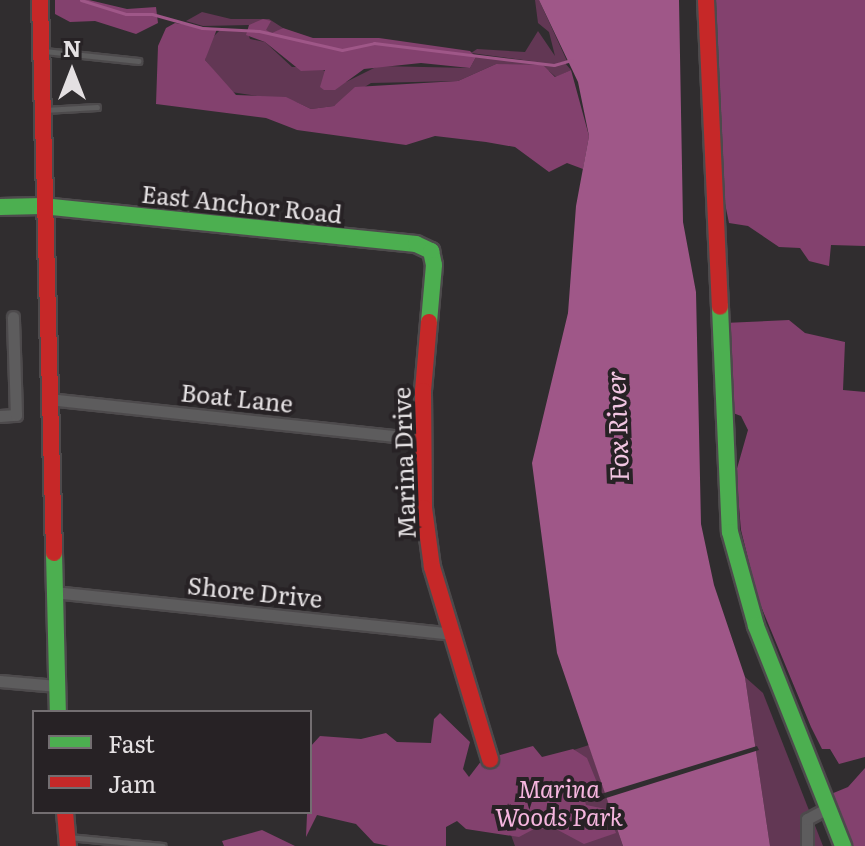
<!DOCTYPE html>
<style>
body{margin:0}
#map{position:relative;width:865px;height:846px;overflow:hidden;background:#302d2f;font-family:Literata,serif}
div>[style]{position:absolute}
.green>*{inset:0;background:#623754}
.forest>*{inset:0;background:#83416e}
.water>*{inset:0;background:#9f5788}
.pier>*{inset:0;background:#302d2f}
.stream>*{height:3px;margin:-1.5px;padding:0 1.5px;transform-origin:1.5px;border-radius:1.5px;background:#9f5788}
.roads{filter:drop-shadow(2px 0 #4d4a4c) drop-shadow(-2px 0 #4d4a4c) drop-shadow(0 2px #4d4a4c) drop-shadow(0 -2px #4d4a4c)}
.lane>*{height:5px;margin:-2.5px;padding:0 2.5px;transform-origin:2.5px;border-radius:2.5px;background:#5d5c5d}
.street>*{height:11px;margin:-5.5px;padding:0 5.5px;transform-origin:5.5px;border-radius:5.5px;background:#5d5c5d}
.fast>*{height:16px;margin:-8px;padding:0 8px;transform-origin:8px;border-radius:8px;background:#4caf50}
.jam>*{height:16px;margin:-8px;padding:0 8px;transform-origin:8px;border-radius:8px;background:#c62828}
span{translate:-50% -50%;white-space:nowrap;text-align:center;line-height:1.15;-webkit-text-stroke:8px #272225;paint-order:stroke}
.street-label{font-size:24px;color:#e4e0e2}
.park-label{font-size:24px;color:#f6b6df;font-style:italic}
.water-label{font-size:26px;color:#f2c6e2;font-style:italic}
.legend{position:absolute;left:32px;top:710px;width:280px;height:104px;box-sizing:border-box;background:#272225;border:2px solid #736e71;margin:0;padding:10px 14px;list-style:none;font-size:24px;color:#e4e0e2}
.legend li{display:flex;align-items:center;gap:16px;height:40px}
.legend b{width:40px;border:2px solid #736e71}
.north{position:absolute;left:32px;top:32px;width:80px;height:80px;-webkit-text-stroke:6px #272225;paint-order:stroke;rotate:0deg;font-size:22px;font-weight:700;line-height:32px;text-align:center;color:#e4e0e2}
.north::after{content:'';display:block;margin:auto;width:28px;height:36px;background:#e4e0e2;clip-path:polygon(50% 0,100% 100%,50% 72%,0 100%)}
</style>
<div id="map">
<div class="green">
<i style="clip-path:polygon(535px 0,539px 0,567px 61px,554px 64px,471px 53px,477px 49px,525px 52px,538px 31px,555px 56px,549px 32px,538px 23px)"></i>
<i style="clip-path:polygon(202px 12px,231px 19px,269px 19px,283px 28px,273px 34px,249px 25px,203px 26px,186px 21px)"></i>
<i style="clip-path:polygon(222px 28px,247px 31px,250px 39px,265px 42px,292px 67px,318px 67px,328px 73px,324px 78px,346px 82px,378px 66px,470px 68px,476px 57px,565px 63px,571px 70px,556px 77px,549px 71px,496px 64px,458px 81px,371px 83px,334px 106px,311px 109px,296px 102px,231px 92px,205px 60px,210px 40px)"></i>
<i style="clip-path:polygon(745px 677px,763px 693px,823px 846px,770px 846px)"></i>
<i style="clip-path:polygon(589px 745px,623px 846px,515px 846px,490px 777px)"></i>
</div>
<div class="forest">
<i style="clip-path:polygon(55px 0,89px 0,127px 9px,156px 7px,158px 23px,136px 34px,95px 21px,70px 22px,55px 14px)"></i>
<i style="clip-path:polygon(711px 0,865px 0,865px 246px,831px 245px,829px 266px,809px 261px,800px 248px,779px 247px,748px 226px,729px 223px,721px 184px)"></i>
<i style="clip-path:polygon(263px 19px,271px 21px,266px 30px,272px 33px,283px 28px,313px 38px,379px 38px,470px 51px,476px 57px,470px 68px,421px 63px,364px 69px,335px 90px,324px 90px,320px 87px,325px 70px,301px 71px,265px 42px,246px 35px,249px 25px)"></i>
<i style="clip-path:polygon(175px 23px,217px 29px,205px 60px,236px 95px,286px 97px,311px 109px,334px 106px,355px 87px,458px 81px,496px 64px,543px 65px,555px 77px,571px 70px,589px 136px,583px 169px,567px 163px,549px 172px,515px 147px,486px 142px,435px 136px,406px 145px,297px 130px,266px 118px,156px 104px,158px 46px,166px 28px)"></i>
<i style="clip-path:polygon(789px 320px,805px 333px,845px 342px,843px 390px,865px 392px,865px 757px,839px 764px,830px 749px,822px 749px,811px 727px,758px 599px,741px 530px,736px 472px,748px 430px,741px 416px,733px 413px,724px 323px)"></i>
<i style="clip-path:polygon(440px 713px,470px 742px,463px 769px,469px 777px,482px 760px,533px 746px,542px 757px,573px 749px,587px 758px,598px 785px,584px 797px,586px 805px,606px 809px,616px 833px,584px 844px,556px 829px,534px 829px,519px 837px,466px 829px,457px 821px,446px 827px,446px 846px,389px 846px,374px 843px,356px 824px,317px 815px,306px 837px,310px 747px,320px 736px,361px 739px,386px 733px,397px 742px,431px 743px,434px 719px)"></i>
<i style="clip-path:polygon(865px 768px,865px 846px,851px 846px,831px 794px,848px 787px)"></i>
<i style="clip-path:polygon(262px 830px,295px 846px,224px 846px,222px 841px)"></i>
</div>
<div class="water">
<i style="clip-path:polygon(539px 0,679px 0,683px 222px,696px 292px,701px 524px,714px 585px,745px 677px,770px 846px,623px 846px,557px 653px,532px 463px,568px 313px,576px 206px,589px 136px,578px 82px)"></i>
</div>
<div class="pier">
<i style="clip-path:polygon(757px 746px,759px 750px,603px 799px,601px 794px)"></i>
</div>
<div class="stream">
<i style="left:81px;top:0;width:47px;rotate:17.3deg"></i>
<i style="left:126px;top:14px;width:26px"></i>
<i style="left:152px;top:14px;width:52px;rotate:15.6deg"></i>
<i style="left:202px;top:28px;width:57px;rotate:3deg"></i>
<i style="left:259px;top:31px;width:85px;rotate:12.9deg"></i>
<i style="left:342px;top:50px;width:33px;rotate:-12deg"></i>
<i style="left:374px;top:43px;width:181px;rotate:7deg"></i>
<i style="left:554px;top:65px;width:18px;rotate:-16deg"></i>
</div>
<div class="roads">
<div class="lane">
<i style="left:44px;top:51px;width:95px;rotate:6.1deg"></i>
<i style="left:44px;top:110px;width:53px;rotate:-3.2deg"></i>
<i style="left:68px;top:837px;width:95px;rotate:5.4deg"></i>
</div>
<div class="street">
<i style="left:48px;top:399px;width:375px;rotate:6.1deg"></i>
<i style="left:0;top:416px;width:16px;rotate:-4deg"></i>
<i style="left:16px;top:415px;width:98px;rotate:-91.8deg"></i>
<i style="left:54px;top:592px;width:399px;rotate:6deg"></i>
<i style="left:0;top:681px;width:57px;rotate:5deg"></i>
<i style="left:807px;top:846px;width:27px;rotate:-90deg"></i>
<i style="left:807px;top:819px;width:24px;rotate:-28deg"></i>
</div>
<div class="fast">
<i style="left:0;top:207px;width:42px;rotate:-1.4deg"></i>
<i style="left:42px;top:206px;width:376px;rotate:5.8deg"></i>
<i style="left:416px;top:244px;width:17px;rotate:25deg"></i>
<i style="left:431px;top:251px;width:14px;rotate:78deg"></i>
<i style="left:434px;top:265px;width:57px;rotate:95deg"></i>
<i style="left:720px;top:307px;width:225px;rotate:87.5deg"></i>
<i style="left:730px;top:532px;width:98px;rotate:74.5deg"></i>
<i style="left:756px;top:626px;width:237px;rotate:68.4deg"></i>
<i style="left:54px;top:553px;width:159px;rotate:88.6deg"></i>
</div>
<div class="jam">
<i style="left:40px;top:0;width:553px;rotate:88.55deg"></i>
<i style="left:706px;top:0;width:307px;rotate:87.4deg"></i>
<i style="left:429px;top:322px;width:69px;rotate:95deg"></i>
<i style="left:423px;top:391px;width:117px;rotate:89.5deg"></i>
<i style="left:424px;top:508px;width:60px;rotate:82.3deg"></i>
<i style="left:432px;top:567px;width:201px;rotate:73.2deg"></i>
<i style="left:65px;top:812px;width:34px;rotate:85deg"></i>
</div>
</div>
<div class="street-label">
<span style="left:242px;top:203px;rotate:6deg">East Anchor Road</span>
<span style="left:237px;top:397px;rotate:6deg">Boat Lane</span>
<span style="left:403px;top:463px;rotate:-92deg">Marina Drive</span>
<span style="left:255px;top:591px;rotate:6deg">Shore Drive</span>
</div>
<div class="park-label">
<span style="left:559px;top:802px">Marina<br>Woods Park</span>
</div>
<div class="water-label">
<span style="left:616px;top:426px;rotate:-92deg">Fox River</span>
</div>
<ul class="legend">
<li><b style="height:10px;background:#4caf50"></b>Fast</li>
<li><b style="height:10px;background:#c62828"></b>Jam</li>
</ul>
<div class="north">N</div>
</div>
